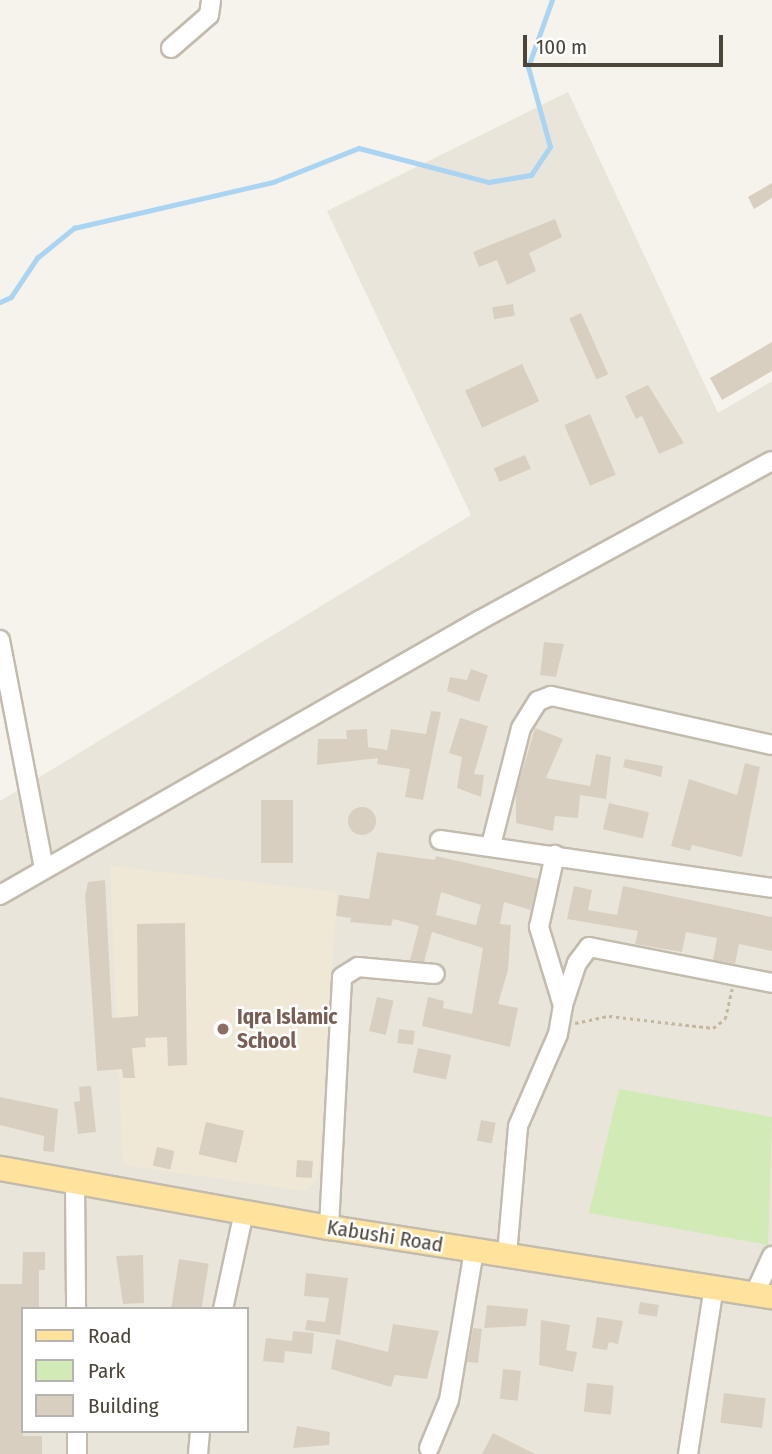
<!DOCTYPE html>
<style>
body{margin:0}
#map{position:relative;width:772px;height:1454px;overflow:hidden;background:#f6f3ec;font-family:"Fira Sans Condensed",sans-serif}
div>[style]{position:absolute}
.residential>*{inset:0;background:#eae5da}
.education>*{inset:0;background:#efe8d6}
.green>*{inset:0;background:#d2eab5}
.stream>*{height:4.5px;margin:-2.25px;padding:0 2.25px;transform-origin:2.25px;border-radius:2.25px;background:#a9d4f2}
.building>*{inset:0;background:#d8cfc1;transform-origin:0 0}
.round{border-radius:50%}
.path>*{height:2.5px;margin-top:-1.25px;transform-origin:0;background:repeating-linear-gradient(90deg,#c4b79f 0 3.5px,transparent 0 7px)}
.roads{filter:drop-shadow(2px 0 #c2bbae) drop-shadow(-2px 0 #c2bbae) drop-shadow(0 2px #c2bbae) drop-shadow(0 -2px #c2bbae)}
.minor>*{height:18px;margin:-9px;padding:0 9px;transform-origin:9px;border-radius:9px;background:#fff}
.major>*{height:23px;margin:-11.5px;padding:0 11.5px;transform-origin:11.5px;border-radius:11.5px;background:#ffe39c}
.dots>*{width:19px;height:19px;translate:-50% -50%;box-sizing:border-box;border:4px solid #fff;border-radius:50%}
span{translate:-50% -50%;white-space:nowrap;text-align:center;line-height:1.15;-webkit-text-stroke:5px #fff;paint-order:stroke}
.education-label{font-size:21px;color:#785e54;font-weight:700}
.left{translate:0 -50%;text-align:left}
.street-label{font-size:21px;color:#4b4439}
.legend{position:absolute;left:21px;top:1307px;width:228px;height:126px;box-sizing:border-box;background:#fff;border:2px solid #b7b4b0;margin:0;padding:9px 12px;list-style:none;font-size:21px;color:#4b4439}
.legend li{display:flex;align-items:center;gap:14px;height:35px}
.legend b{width:35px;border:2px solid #b7b4b0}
.scale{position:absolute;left:523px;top:35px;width:200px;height:32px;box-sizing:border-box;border:4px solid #4b4439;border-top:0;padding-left:9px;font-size:21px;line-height:24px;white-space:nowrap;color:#4b4439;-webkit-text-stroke:5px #fff;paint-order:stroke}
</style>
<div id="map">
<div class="residential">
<i style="clip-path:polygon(evenodd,568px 92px,718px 413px,772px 381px,772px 1454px,0 1454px,0 801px,471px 515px,327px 211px,568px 92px,23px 1309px,247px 1309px,247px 1431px,23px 1431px,23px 1309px)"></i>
</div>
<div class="education">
<i style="clip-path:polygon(110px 866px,337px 892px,318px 1179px,305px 1191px,123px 1165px)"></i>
</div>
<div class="green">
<i style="clip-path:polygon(619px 1089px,772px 1117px,768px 1245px,589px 1213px)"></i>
</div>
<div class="stream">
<i style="left:0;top:302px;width:12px;rotate:-24deg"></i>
<i style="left:11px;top:297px;width:47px;rotate:-56.3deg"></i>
<i style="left:37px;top:258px;width:48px;rotate:-39deg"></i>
<i style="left:74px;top:228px;width:204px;rotate:-13deg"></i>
<i style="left:273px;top:182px;width:92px;rotate:-21.6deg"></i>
<i style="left:359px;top:148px;width:134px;rotate:14.7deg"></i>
<i style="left:489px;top:182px;width:43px;rotate:-9.5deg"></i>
<i style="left:531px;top:175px;width:34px;rotate:-56deg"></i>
<i style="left:550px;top:147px;width:83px;rotate:-105.4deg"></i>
<i style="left:528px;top:67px;width:71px;rotate:-70.3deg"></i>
</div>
<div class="building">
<i style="clip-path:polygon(772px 183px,772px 198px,754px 209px,748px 197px)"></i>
<i style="clip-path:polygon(555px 219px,562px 237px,529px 253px,536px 271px,507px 285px,497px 260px,479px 267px,473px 252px)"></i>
<i style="left:513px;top:304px;width:12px;height:21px;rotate:81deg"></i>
<i style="left:581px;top:313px;width:67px;height:13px;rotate:66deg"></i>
<i style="clip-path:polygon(772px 342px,772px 371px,722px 400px,710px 378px)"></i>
<i style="left:522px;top:364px;width:41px;height:63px;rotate:65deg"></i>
<i style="clip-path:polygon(648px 385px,684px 443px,659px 454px,642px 416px,636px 419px,625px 396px)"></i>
<i style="left:590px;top:414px;width:66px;height:28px;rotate:67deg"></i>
<i style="left:525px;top:455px;width:15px;height:34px;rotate:67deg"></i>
<i style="clip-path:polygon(544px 642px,564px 644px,556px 677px,540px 675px)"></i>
<i style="clip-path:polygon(471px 669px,488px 675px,479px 702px,447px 691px,450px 677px,467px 680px)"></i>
<i style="clip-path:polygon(431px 711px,441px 712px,423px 800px,405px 797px,410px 769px,377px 764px,378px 758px,317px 765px,318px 739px,347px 739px,346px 730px,367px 729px,368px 747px,387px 750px,391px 729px,426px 734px)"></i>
<i style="clip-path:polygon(460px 718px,488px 726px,474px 774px,484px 775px,481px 797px,457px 788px,462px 757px,449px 753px)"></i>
<i style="clip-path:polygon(535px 728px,563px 739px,546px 778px,590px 786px,596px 754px,611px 757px,606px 799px,580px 795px,578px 818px,555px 816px,553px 831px,516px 823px,516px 792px)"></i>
<i style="clip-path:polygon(625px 759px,663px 766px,661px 777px,623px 767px)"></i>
<i style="clip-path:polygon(745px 763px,760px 767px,742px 857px,692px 845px,690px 851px,671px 846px,689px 779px,737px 795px)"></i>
<i style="left:293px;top:800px;width:63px;height:32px;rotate:90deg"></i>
<i style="left:609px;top:803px;width:41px;height:27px;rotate:13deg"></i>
<i class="round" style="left:348px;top:807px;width:28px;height:28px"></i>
<i style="clip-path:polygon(evenodd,377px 852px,435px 860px,436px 856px,538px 879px,531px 910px,504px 902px,500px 924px,511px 925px,508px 970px,498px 1004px,518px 1008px,510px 1047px,422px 1026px,428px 997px,444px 1001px,443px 1008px,472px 1014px,483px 948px,432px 932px,424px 962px,410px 960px,419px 926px,393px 919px,391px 926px,350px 922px,351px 918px,336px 916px,339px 895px,369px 899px,377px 852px,441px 892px,481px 905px,476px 925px,436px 915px,441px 892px)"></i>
<i style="clip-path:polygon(105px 880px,112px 1018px,138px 1016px,137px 924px,185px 923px,187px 1065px,168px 1066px,167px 1037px,145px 1038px,146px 1047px,132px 1048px,135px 1078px,123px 1078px,122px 1069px,97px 1071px,85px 896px,88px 882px)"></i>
<i style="clip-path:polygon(574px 886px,592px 890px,588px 910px,617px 915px,623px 886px,772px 917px,772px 951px,739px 944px,735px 964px,713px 960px,717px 938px,686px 932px,682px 952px,635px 944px,638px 931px,567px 919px)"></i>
<i style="left:377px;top:997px;width:17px;height:35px;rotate:13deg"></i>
<i style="left:399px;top:1029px;width:16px;height:14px;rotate:7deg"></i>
<i style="left:418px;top:1048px;width:34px;height:25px;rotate:12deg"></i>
<i style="clip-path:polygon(91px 1086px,96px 1132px,78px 1134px,74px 1102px,80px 1101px,79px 1087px)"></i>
<i style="clip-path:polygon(0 1097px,58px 1109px,54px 1152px,43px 1151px,44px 1136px,0 1125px)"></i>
<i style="left:481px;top:1120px;width:15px;height:21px;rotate:11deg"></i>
<i style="left:206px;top:1122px;width:39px;height:33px;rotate:13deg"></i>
<i style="left:157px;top:1147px;width:18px;height:19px;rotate:13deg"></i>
<i style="left:297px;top:1160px;width:16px;height:17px;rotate:4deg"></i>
<i style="clip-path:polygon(23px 1252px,45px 1252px,45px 1270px,39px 1270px,39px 1307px,23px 1307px,23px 1436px,42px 1436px,42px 1454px,0 1454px,0 1284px,22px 1284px)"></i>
<i style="clip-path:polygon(143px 1255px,144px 1303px,123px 1304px,116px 1256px)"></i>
<i style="left:179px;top:1259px;width:30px;height:51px;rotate:9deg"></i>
<i style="clip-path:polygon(306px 1273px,348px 1278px,340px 1335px,305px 1330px,307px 1320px,325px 1322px,329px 1298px,304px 1296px)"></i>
<i style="left:640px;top:1302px;width:19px;height:12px;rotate:9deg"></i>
<i style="clip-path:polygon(487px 1305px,528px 1309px,526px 1326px,484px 1328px)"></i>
<i style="clip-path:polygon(597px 1317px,623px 1321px,618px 1344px,609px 1342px,607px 1350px,592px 1348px)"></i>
<i style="clip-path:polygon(541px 1320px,570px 1325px,566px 1350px,577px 1352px,573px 1372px,539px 1365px)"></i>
<i style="clip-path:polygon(393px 1324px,439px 1331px,427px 1379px,395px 1375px,391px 1387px,331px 1369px,336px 1339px,388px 1352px)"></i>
<i style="clip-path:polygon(473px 1328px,482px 1329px,478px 1363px,467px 1362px)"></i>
<i style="clip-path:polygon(293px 1331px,314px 1333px,312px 1354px,285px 1351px,284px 1363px,263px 1361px,266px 1338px,292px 1341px)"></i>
<i style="left:503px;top:1369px;width:18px;height:30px;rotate:6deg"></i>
<i style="left:587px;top:1383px;width:27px;height:29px;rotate:6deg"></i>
<i style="left:724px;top:1393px;width:42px;height:30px;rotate:7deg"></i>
<i style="clip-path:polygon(297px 1426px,330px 1432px,329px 1445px,293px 1448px)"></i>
<i style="clip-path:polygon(493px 1433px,535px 1454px,482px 1454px)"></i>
</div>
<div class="path">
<i style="left:575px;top:1023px;width:35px;rotate:-12deg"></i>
<i style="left:609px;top:1016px;width:105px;rotate:6.6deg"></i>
<i style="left:713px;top:1028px;width:15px;rotate:-37deg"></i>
<i style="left:725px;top:1019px;width:31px;rotate:-77deg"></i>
</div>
<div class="roads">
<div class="minor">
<i style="left:171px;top:48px;width:50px;rotate:-41deg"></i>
<i style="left:209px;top:15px;width:15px;rotate:-82deg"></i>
<i style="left:0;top:640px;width:233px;rotate:79.1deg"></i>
<i style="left:440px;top:840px;width:335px;rotate:8.2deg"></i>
<i style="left:491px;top:845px;width:121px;rotate:-75.6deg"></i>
<i style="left:521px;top:728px;width:32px;rotate:-58deg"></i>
<i style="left:538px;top:701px;width:14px;rotate:-21deg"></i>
<i style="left:551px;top:696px;width:226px;rotate:12.5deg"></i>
<i style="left:0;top:895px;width:553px;rotate:-29.81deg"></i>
<i style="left:480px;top:620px;width:332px;rotate:-28.6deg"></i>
<i style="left:563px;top:1005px;width:44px;rotate:-71.6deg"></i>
<i style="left:577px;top:963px;width:20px;rotate:-53deg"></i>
<i style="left:589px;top:947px;width:187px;rotate:11.1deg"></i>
<i style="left:75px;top:1184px;width:125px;rotate:89.5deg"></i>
<i style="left:329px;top:1227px;width:250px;rotate:-87deg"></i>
<i style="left:342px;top:977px;width:19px;rotate:-32deg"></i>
<i style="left:358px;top:967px;width:77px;rotate:5.2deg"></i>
<i style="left:507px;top:1255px;width:129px;rotate:-85.1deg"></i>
<i style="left:518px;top:1126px;width:100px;rotate:-66.5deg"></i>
<i style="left:558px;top:1034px;width:28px;rotate:-80deg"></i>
<i style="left:563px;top:1006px;width:83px;rotate:-106.9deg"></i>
<i style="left:539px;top:927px;width:74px;rotate:-77.5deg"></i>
<i style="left:755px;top:1293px;width:41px;rotate:-65.3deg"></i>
<i style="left:223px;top:1309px;width:99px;rotate:-77.8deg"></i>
<i style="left:77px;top:1431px;width:23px;rotate:90deg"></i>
<i style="left:429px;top:1448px;width:52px;rotate:-67.4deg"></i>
<i style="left:449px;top:1400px;width:152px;rotate:-80.5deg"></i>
<i style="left:198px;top:1454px;width:23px;rotate:-85deg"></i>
<i style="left:688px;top:1454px;width:169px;rotate:-81.2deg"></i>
</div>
<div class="major">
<i style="left:0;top:1168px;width:334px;rotate:10.2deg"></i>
<i style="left:329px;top:1227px;width:448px;rotate:8.9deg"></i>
</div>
</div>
<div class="dots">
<i style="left:223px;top:1029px;background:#8d6e63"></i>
</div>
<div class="education-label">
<span class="left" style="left:237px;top:1029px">Iqra Islamic<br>School</span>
</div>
<div class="street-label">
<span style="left:385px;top:1236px;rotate:9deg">Kabushi Road</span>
</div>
<ul class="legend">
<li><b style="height:9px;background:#ffe39c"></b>Road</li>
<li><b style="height:19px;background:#d2eab5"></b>Park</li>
<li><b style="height:19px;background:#d8cfc1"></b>Building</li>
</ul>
<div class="scale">100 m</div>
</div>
